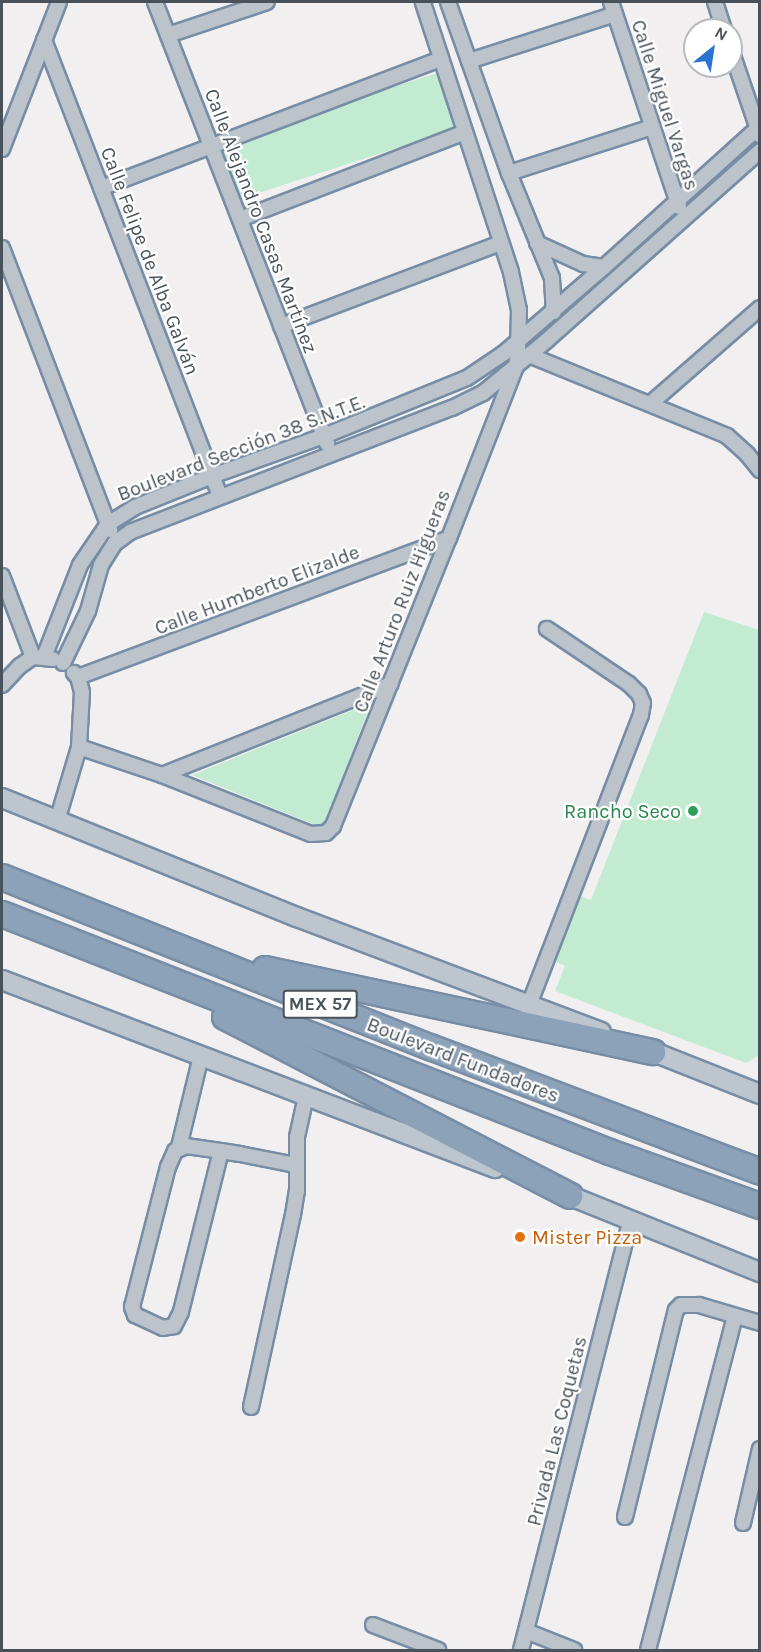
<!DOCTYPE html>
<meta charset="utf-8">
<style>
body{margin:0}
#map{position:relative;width:761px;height:1652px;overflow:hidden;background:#f1efef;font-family:Karla,sans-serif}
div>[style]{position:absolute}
.green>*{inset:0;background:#c2ebd1;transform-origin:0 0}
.roads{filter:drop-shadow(2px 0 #778da5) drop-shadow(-2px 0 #778da5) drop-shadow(0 2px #778da5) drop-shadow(0 -2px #778da5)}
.minor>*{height:14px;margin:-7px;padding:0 7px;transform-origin:7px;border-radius:7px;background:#bcc3cb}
.secondary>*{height:18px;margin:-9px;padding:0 9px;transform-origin:9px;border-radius:9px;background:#bdc6cf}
.motorway>*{height:24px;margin:-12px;padding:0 12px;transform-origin:12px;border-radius:12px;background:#8ba2b9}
.dots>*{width:16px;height:16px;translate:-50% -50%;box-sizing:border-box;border:3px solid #fff;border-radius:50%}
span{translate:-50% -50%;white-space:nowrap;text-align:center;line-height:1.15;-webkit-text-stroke:4.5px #fff;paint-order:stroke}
.shield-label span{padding:2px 4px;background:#fff;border:2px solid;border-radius:4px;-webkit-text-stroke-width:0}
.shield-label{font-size:18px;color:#49525b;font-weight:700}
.street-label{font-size:20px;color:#49525b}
.leisure-label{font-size:20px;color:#27864d}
.right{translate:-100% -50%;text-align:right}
.food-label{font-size:20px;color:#c56008}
.left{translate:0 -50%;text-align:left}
.frame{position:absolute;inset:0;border:3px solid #49525b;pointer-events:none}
.north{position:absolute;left:683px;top:18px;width:60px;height:60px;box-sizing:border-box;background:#fff;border:2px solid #b6babd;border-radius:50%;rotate:30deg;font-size:16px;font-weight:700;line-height:24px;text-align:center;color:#49525b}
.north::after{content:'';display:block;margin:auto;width:21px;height:27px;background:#2a74d0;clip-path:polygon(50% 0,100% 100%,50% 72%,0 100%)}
</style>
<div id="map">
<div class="green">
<i style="left:437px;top:73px;width:59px;height:227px;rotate:72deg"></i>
<i style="clip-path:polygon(704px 612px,759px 630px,759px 1055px,746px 1063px,555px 991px,565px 966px,551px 960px,577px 895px,591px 900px)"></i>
<i style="clip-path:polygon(371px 703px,323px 828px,192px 775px)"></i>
</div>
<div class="roads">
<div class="minor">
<i style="left:155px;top:2px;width:474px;rotate:68.7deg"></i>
<i style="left:448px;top:2px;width:182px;rotate:70.4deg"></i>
<i style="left:509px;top:173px;width:113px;rotate:67.7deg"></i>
<i style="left:552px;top:278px;width:34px;rotate:87deg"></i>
<i style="left:611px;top:2px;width:216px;rotate:71.6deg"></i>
<i style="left:715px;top:2px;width:29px;rotate:72deg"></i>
<i style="left:168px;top:35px;width:104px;rotate:-18.4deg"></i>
<i style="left:44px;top:40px;width:489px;rotate:68.9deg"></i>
<i style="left:731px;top:50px;width:90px;rotate:71.2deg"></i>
<i style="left:469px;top:61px;width:153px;rotate:-17.8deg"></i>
<i style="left:2px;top:149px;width:158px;rotate:-68.8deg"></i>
<i style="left:509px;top:173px;width:150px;rotate:-17.8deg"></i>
<i style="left:101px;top:188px;width:364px;rotate:-20.8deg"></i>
<i style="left:240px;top:219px;width:241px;rotate:-21.1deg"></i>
<i style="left:537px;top:243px;width:51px;rotate:24.5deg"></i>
<i style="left:583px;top:264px;width:21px;rotate:8deg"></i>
<i style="left:2px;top:248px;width:302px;rotate:69deg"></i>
<i style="left:281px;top:326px;width:235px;rotate:-20.7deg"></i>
<i style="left:529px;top:355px;width:214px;rotate:22.2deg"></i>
<i style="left:727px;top:436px;width:27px;rotate:42deg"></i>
<i style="left:747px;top:454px;width:21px;rotate:51deg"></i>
<i style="left:650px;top:404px;width:146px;rotate:-41.1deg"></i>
<i style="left:2px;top:576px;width:87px;rotate:69.1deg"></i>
<i style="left:44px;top:657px;width:99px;rotate:-68.6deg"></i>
<i style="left:80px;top:565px;width:50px;rotate:-55.7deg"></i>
<i style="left:108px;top:524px;width:32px;rotate:-32deg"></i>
<i style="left:135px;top:507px;width:83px;rotate:-21.9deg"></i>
<i style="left:212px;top:476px;width:119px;rotate:-19.7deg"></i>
<i style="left:324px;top:436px;width:154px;rotate:-22.1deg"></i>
<i style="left:467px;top:378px;width:45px;rotate:-34deg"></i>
<i style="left:504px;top:353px;width:132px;rotate:-40.7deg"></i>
<i style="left:604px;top:267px;width:210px;rotate:-42.1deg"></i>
<i style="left:63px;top:663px;width:58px;rotate:-64.3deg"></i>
<i style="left:88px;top:611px;width:48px;rotate:-74.2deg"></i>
<i style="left:101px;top:565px;width:26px;rotate:-58deg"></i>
<i style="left:115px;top:543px;width:19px;rotate:-36deg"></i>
<i style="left:130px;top:532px;width:345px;rotate:-21.1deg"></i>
<i style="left:452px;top:408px;width:34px;rotate:-26deg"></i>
<i style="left:483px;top:393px;width:82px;rotate:-39.5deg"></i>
<i style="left:546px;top:341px;width:286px;rotate:-41.6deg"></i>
<i style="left:78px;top:677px;width:396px;rotate:-20.5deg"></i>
<i style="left:2px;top:685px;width:26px;rotate:-47deg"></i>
<i style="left:20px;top:666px;width:16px;rotate:-35deg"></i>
<i style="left:33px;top:657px;width:20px;rotate:6deg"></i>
<i style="left:79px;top:747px;width:88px;rotate:18.6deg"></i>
<i style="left:162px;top:775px;width:160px;rotate:21.6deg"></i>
<i style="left:311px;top:834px;width:15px;rotate:-4deg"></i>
<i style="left:326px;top:833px;width:10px;rotate:-45deg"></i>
<i style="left:333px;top:826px;width:310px;rotate:-68.1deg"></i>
<i style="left:449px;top:538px;width:185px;rotate:-68.7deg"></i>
<i style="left:516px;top:366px;width:13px;rotate:-81deg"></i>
<i style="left:518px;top:353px;width:43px;rotate:-88.7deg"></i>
<i style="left:519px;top:310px;width:39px;rotate:-102deg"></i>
<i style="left:511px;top:272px;width:284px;rotate:-108.1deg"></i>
<i style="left:162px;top:775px;width:246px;rotate:-21.7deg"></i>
<i style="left:57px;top:821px;width:77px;rotate:-73.4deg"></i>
<i style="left:79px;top:747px;width:55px;rotate:-86.9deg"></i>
<i style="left:82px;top:692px;width:16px;rotate:-105deg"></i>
<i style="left:78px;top:677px;width:6px;rotate:-135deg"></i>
<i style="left:529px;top:1005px;width:311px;rotate:-68.9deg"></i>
<i style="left:641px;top:715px;width:12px;rotate:-81deg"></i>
<i style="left:643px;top:703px;width:10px;rotate:-114deg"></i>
<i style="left:639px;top:694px;width:14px;rotate:-135deg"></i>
<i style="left:629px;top:684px;width:99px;rotate:-146.1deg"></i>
<i style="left:179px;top:1147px;width:94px;rotate:-76.4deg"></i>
<i style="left:221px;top:1151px;width:166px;rotate:104deg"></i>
<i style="left:181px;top:1312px;width:16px;rotate:117deg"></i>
<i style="left:174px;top:1326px;width:11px;rotate:170deg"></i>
<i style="left:163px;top:1328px;width:31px;rotate:-155deg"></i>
<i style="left:135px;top:1315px;width:9px;rotate:-111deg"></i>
<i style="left:132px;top:1307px;width:145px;rotate:-75.6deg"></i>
<i style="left:168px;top:1167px;width:17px;rotate:-66deg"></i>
<i style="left:175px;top:1151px;width:12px;rotate:-24deg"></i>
<i style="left:186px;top:1146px;width:35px;rotate:8deg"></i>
<i style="left:221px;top:1151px;width:19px;rotate:9deg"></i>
<i style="left:240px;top:1154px;width:56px;rotate:11.3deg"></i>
<i style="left:251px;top:1407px;width:197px;rotate:-77.7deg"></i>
<i style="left:293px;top:1215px;width:24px;rotate:-81deg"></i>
<i style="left:297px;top:1191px;width:54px;rotate:-90deg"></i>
<i style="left:297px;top:1137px;width:42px;rotate:-77.6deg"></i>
<i style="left:625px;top:1517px;width:213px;rotate:-76.2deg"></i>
<i style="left:676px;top:1310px;width:7px;rotate:-45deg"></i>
<i style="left:681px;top:1305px;width:18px"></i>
<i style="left:699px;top:1305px;width:64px;rotate:16.4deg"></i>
<i style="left:743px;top:1523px;width:76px;rotate:-77.1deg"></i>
<i style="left:373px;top:1625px;width:70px;rotate:21deg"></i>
<i style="left:526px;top:1631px;width:52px;rotate:21.6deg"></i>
<i style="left:521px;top:1650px;width:444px;rotate:-75.7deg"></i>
<i style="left:648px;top:1650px;width:345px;rotate:-75.4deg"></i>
</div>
<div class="secondary">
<i style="left:2px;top:798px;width:318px;rotate:22deg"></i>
<i style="left:297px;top:917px;width:325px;rotate:20.7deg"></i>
<i style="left:2px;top:980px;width:528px;rotate:20.87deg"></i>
<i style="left:641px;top:1047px;width:128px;rotate:21.6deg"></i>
<i style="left:558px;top:1191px;width:218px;rotate:21.9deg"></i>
</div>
<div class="motorway">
<i style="left:2px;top:877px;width:461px;rotate:21.7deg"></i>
<i style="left:430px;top:1047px;width:353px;rotate:20.7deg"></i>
<i style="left:2px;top:914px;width:653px;rotate:21.38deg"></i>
<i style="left:610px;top:1152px;width:159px;rotate:19.8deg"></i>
<i style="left:265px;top:969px;width:397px;rotate:12.1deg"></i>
<i style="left:225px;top:1017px;width:389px;rotate:27.4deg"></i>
</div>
</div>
<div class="dots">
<i style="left:693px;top:811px;background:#2e9e5b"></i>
<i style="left:520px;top:1237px;background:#e8710a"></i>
</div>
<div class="shield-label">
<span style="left:320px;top:1004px">MEX 57</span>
</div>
<div class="street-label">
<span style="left:665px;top:105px;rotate:72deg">Calle Miguel Vargas</span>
<span style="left:261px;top:221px;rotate:69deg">Calle Alejandro Casas Martínez</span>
<span style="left:150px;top:261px;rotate:69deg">Calle Felipe de Alba Galván</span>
<span style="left:241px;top:448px;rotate:-21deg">Boulevard Sección 38 S.N.T.E.</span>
<span style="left:257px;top:590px;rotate:-21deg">Calle Humberto Elizalde</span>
<span style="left:402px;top:601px;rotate:-69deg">Calle Arturo Ruiz Higueras</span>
<span style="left:463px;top:1060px;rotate:21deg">Boulevard Fundadores</span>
<span style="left:557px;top:1431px;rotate:-76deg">Privada Las Coquetas</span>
</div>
<div class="leisure-label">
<span class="right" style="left:681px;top:811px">Rancho Seco</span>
</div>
<div class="food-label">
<span class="left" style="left:532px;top:1237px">Mister Pizza</span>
</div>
<div class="frame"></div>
<div class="north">N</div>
</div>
